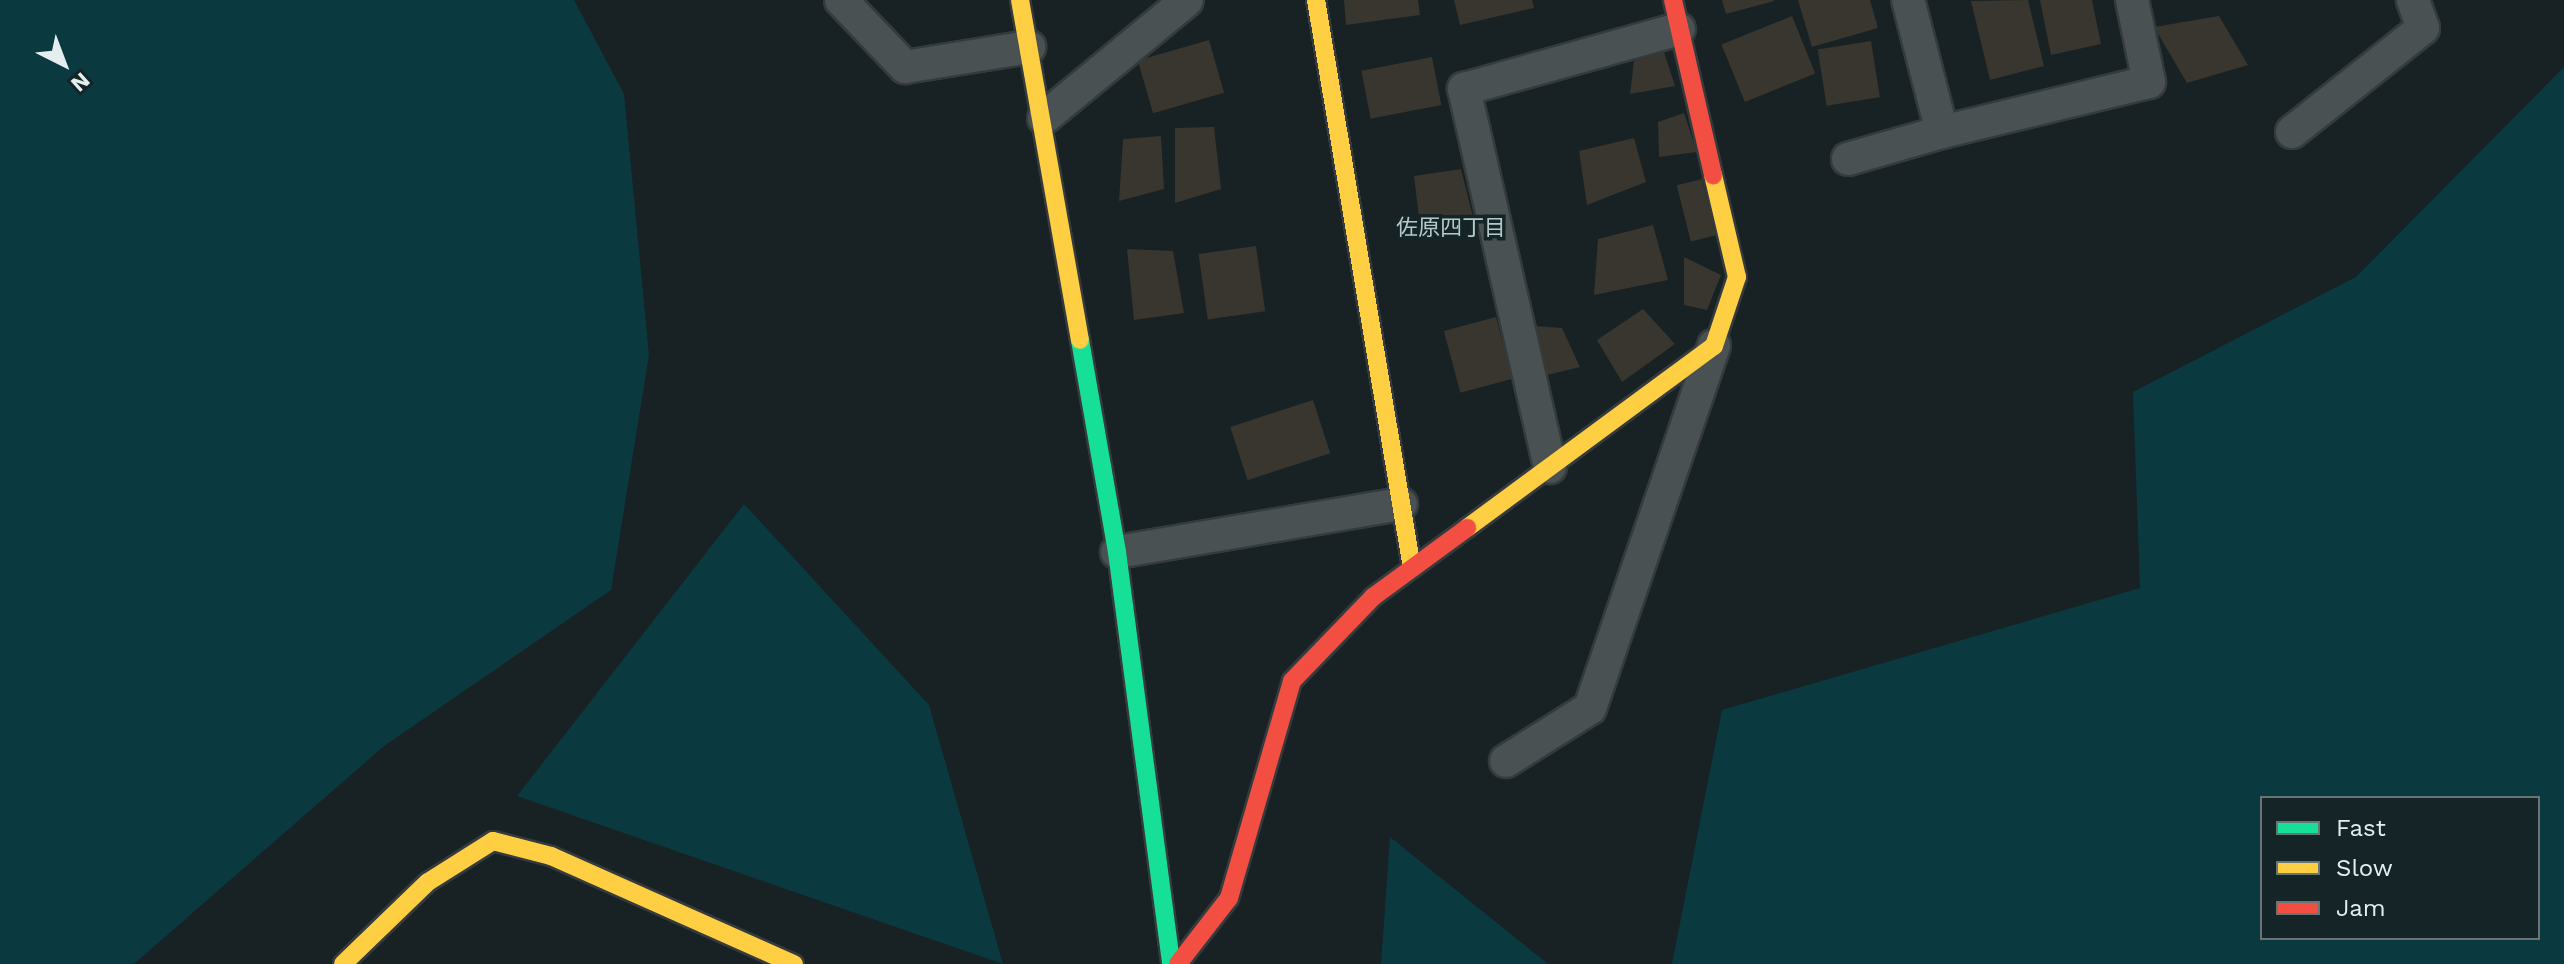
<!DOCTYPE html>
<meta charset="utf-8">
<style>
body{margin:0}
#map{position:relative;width:2564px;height:964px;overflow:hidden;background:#182123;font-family:"Work Sans","Noto Sans JP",sans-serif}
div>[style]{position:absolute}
.green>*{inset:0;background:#0a3a40}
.building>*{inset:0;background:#38362e;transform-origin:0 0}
.roads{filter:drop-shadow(2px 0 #353b3d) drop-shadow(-2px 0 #353b3d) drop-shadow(0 2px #353b3d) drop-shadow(0 -2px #353b3d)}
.street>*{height:32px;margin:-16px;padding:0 16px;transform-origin:16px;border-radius:16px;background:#4a5152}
.fast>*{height:18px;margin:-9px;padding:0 9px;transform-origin:9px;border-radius:9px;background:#16e098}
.slow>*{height:18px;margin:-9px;padding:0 9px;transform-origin:9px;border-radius:9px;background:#ffcf43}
.jam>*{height:18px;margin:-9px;padding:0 9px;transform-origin:9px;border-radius:9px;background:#f24e42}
span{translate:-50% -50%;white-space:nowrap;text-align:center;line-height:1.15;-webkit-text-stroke:7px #142427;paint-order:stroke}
.neighbourhood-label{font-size:22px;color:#b5c9cc}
.legend{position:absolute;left:2260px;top:796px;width:280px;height:144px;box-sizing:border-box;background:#142427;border:2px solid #677577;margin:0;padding:10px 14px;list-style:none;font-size:24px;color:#e4eef0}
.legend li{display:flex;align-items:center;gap:16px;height:40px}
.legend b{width:40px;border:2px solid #677577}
.north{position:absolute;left:24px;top:24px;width:80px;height:80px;-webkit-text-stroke:6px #142427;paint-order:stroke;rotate:138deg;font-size:22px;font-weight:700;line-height:32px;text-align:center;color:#e4eef0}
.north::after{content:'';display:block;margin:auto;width:28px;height:36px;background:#e4eef0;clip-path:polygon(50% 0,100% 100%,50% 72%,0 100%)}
</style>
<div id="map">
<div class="green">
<i style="clip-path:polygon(0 0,574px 0,624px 94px,649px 355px,611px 590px,384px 746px,134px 964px,0 964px)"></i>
<i style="clip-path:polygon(evenodd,2564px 67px,2564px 964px,1672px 964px,1722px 710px,2140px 588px,2133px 392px,2356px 277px,2564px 67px,2262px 798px,2538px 798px,2538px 938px,2262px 938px,2262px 798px)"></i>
<i style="clip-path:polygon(744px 504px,929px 705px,1003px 964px,517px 796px)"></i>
<i style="clip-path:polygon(1390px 837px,1548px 964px,1381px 964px)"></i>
</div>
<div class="building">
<i style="clip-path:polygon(1344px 0,1418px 0,1420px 15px,1346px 25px)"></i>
<i style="clip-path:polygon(1454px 0,1532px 0,1534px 8px,1460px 25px)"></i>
<i style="clip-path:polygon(1722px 0,1774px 0,1774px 1px,1726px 14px)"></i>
<i style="clip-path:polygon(1798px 0,1870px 0,1878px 28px,1812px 47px)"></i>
<i style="clip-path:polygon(2028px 0,2044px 66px,1990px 80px,1971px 1px)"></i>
<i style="clip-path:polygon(2040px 0,2092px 0,2101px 44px,2051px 55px)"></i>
<i style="left:1792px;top:16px;width:62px;height:76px;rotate:68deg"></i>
<i style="clip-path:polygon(2219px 16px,2248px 65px,2187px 83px,2154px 27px)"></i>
<i style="left:1209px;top:40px;width:55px;height:74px;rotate:74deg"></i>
<i style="left:1871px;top:41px;width:57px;height:54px;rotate:81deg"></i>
<i style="clip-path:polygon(1664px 52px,1675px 86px,1630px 94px,1634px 61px)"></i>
<i style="left:1432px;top:57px;width:49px;height:72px;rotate:79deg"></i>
<i style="clip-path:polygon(1684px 113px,1697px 152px,1659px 157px,1658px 122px)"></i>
<i style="clip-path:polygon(1214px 127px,1221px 189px,1175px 203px,1175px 128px)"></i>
<i style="clip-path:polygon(1161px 136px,1164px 189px,1119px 201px,1123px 139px)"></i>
<i style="clip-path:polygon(1634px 138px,1646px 182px,1587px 205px,1579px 151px)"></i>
<i style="clip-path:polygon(1461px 169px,1474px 221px,1420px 226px,1414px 176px)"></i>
<i style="left:1702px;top:179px;width:58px;height:26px;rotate:76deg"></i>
<i style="clip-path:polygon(1653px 225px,1668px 280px,1594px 295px,1598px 239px)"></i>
<i style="left:1256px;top:246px;width:66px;height:58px;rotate:82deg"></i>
<i style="clip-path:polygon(1127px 249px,1173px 251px,1184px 313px,1134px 320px)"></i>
<i style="clip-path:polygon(1684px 257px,1721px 275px,1707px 310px,1684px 305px)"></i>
<i style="clip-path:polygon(1643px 309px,1675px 344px,1622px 382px,1597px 340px)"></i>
<i style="left:1496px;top:317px;width:64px;height:54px;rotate:75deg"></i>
<i style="clip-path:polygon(1535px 326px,1562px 328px,1580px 367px,1543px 376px)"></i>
<i style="left:1313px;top:400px;width:56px;height:87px;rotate:72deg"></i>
</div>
<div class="roads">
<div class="street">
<i style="left:841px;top:0;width:93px;rotate:46.3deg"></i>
<i style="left:905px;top:67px;width:126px;rotate:-9.2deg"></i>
<i style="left:1044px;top:118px;width:185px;rotate:-39.5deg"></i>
<i style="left:1942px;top:132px;width:213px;rotate:-13.6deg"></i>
<i style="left:2149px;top:82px;width:84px;rotate:-101.7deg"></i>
<i style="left:2292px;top:132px;width:167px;rotate:-38.4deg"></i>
<i style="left:2423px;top:28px;width:30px;rotate:-110deg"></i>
<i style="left:1848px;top:159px;width:98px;rotate:-16deg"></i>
<i style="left:1942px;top:132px;width:136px;rotate:-104.4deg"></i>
<i style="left:1550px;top:467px;width:388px;rotate:-102.8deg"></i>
<i style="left:1464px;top:89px;width:223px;rotate:-15.6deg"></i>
<i style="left:1117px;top:552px;width:288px;rotate:-9.6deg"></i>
<i style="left:1506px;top:761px;width:99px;rotate:-32.2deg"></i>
<i style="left:1590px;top:708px;width:383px;rotate:-71.1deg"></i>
</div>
<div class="fast">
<i style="left:1080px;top:340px;width:215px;rotate:80.1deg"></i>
<i style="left:1117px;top:552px;width:416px;rotate:82.5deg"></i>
</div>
<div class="slow">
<i style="left:1020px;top:0;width:345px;rotate:80deg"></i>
<i style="left:1316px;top:0;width:576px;rotate:80.41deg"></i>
<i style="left:1467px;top:528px;width:307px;rotate:-36.4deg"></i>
<i style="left:1714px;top:346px;width:73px;rotate:-71.6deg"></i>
<i style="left:1737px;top:277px;width:105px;rotate:-103.2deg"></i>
<i style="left:343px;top:964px;width:118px;rotate:-44deg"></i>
<i style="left:428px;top:882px;width:77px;rotate:-32.2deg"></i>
<i style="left:493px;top:841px;width:60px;rotate:14.5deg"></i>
<i style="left:551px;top:856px;width:266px;rotate:24deg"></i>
</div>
<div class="jam">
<i style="left:1673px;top:0;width:180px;rotate:77.1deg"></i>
<i style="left:1178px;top:964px;width:83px;rotate:-52.3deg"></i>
<i style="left:1229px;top:898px;width:226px;rotate:-73.8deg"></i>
<i style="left:1292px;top:681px;width:117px;rotate:-46deg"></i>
<i style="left:1373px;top:597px;width:117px;rotate:-36.3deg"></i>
</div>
</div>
<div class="neighbourhood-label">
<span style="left:1451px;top:228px">佐原四丁目</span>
</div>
<ul class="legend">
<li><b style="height:10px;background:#16e098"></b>Fast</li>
<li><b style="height:10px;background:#ffcf43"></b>Slow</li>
<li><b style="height:10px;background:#f24e42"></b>Jam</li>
</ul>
<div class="north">N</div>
</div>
